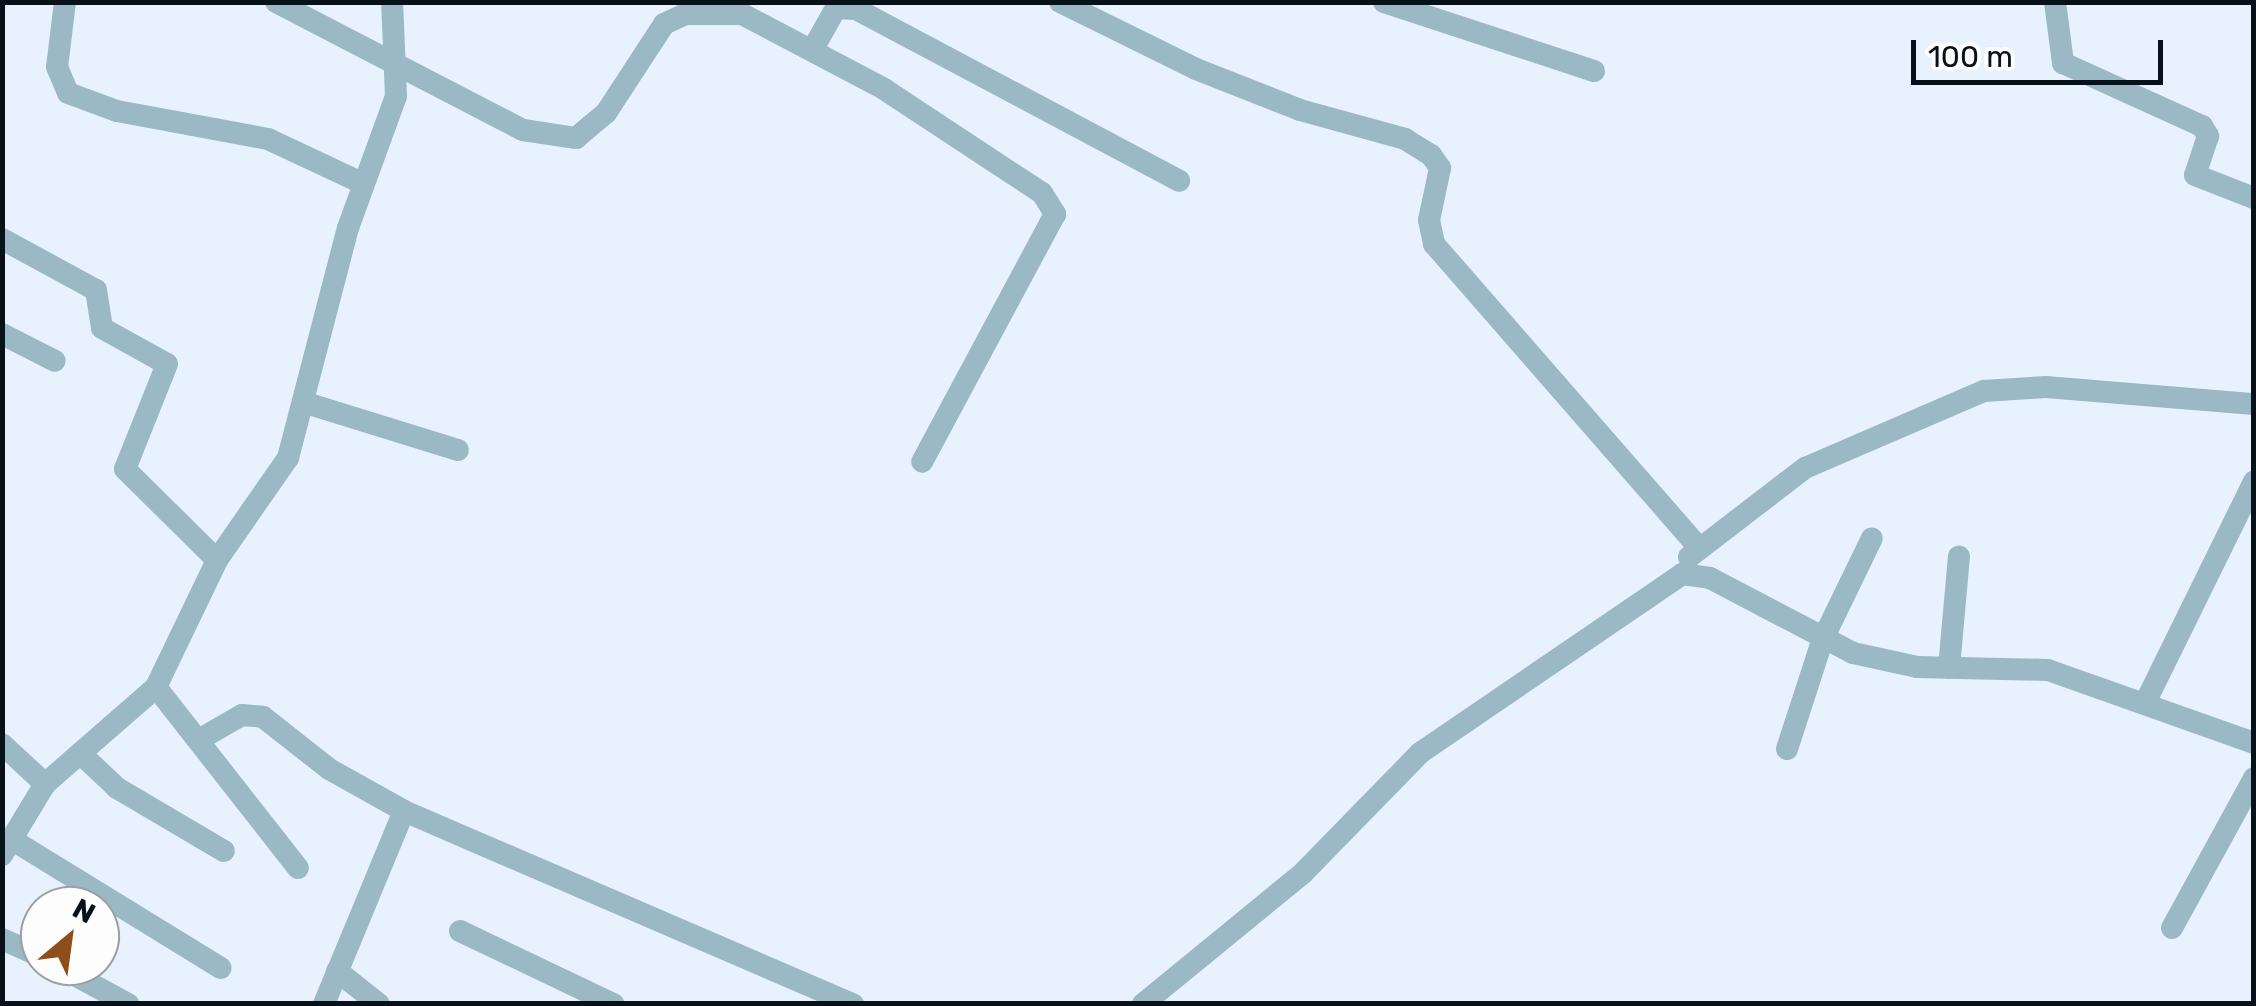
<!DOCTYPE html>
<style>
body{margin:0}
#map{position:relative;width:2256px;height:1006px;overflow:hidden;background:#e8f1fe;font-family:Rubik,sans-serif}
div>[style]{position:absolute}
.minor>*{height:22px;margin:-11px;padding:0 11px;transform-origin:11px;border-radius:11px;background:#9ab9c5}
span{translate:-50% -50%;white-space:nowrap;text-align:center;line-height:1.15;-webkit-text-stroke:10px #fdfdfd;paint-order:stroke}
.frame{position:absolute;inset:0;border:5px solid #08101a;pointer-events:none}
.north{position:absolute;left:20px;top:886px;width:100px;height:100px;box-sizing:border-box;background:#fdfdfd;border:2px solid #9b9ea2;border-radius:50%;rotate:29deg;font-size:28px;font-weight:700;line-height:40px;text-align:center;color:#08101a}
.north::after{content:'';display:block;margin:auto;width:35px;height:45px;background:#8e4d19;clip-path:polygon(50% 0,100% 100%,50% 72%,0 100%)}
.scale{position:absolute;left:1911px;top:40px;width:252px;height:45px;box-sizing:border-box;border:5px solid #08101a;border-top:0;padding-left:12px;font-size:30px;line-height:35px;white-space:nowrap;color:#08101a;-webkit-text-stroke:8px #fdfdfd;paint-order:stroke}
</style>
<div id="map">
<div class="minor">
<i style="left:65px;top:2px;width:65px;rotate:97deg"></i>
<i style="left:57px;top:67px;width:28px;rotate:67deg"></i>
<i style="left:68px;top:93px;width:52px;rotate:20.2deg"></i>
<i style="left:117px;top:111px;width:154px;rotate:10.5deg"></i>
<i style="left:268px;top:139px;width:104px;rotate:25.1deg"></i>
<i style="left:276px;top:2px;width:278px;rotate:27.4deg"></i>
<i style="left:523px;top:130px;width:54px;rotate:8.6deg"></i>
<i style="left:576px;top:138px;width:39px;rotate:-40deg"></i>
<i style="left:606px;top:113px;width:106px;rotate:-56.9deg"></i>
<i style="left:664px;top:24px;width:23px;rotate:-25deg"></i>
<i style="left:685px;top:14px;width:57px"></i>
<i style="left:742px;top:14px;width:161px;rotate:27.8deg"></i>
<i style="left:884px;top:89px;width:189px;rotate:33.4deg"></i>
<i style="left:1042px;top:193px;width:25px;rotate:58deg"></i>
<i style="left:1055px;top:214px;width:281px;rotate:118.2deg"></i>
<i style="left:1060px;top:2px;width:152px;rotate:26.2deg"></i>
<i style="left:1196px;top:69px;width:112px;rotate:21.5deg"></i>
<i style="left:1300px;top:110px;width:109px;rotate:15.4deg"></i>
<i style="left:1405px;top:139px;width:31px;rotate:32deg"></i>
<i style="left:1431px;top:155px;width:16px;rotate:55deg"></i>
<i style="left:1440px;top:168px;width:53px;rotate:101.9deg"></i>
<i style="left:1429px;top:220px;width:25px;rotate:78deg"></i>
<i style="left:1434px;top:244px;width:403px;rotate:48.9deg"></i>
<i style="left:1384px;top:2px;width:221px;rotate:18.2deg"></i>
<i style="left:2055px;top:2px;width:62px;rotate:82.5deg"></i>
<i style="left:2063px;top:63px;width:153px;rotate:24.4deg"></i>
<i style="left:2202px;top:126px;width:12px;rotate:59deg"></i>
<i style="left:2208px;top:136px;width:41px;rotate:108.4deg"></i>
<i style="left:2195px;top:175px;width:63px;rotate:21.3deg"></i>
<i style="left:814px;top:47px;width:45px;rotate:-60.6deg"></i>
<i style="left:836px;top:8px;width:20px;rotate:3deg"></i>
<i style="left:856px;top:9px;width:366px;rotate:28deg"></i>
<i style="left:2px;top:239px;width:107px;rotate:28.5deg"></i>
<i style="left:96px;top:290px;width:38px;rotate:81deg"></i>
<i style="left:102px;top:328px;width:74px;rotate:29deg"></i>
<i style="left:167px;top:364px;width:113px;rotate:111.8deg"></i>
<i style="left:125px;top:469px;width:129px;rotate:44.7deg"></i>
<i style="left:2px;top:334px;width:59px;rotate:27deg"></i>
<i style="left:306px;top:403px;width:159px;rotate:17.2deg"></i>
<i style="left:1689px;top:557px;width:146px;rotate:-37.5deg"></i>
<i style="left:1805px;top:468px;width:195px;rotate:-23.3deg"></i>
<i style="left:1984px;top:391px;width:62px;rotate:-3.7deg"></i>
<i style="left:2046px;top:387px;width:209px;rotate:4.7deg"></i>
<i style="left:1949px;top:668px;width:112px;rotate:-84.9deg"></i>
<i style="left:156px;top:687px;width:230px;rotate:51.9deg"></i>
<i style="left:2145px;top:703px;width:247px;rotate:-63.8deg"></i>
<i style="left:202px;top:738px;width:46px;rotate:-29.9deg"></i>
<i style="left:242px;top:715px;width:21px;rotate:5deg"></i>
<i style="left:263px;top:717px;width:84px;rotate:38.2deg"></i>
<i style="left:329px;top:769px;width:86px;rotate:29.2deg"></i>
<i style="left:404px;top:811px;width:489px;rotate:23.3deg"></i>
<i style="left:2px;top:744px;width:59px;rotate:42.9deg"></i>
<i style="left:1787px;top:749px;width:114px;rotate:-72deg"></i>
<i style="left:1822px;top:641px;width:114px;rotate:-64.1deg"></i>
<i style="left:81px;top:754px;width:50px;rotate:43.4deg"></i>
<i style="left:117px;top:788px;width:124px;rotate:30.5deg"></i>
<i style="left:11px;top:839px;width:246px;rotate:31.6deg"></i>
<i style="left:2px;top:855px;width:83px;rotate:-58.8deg"></i>
<i style="left:45px;top:784px;width:147px;rotate:-41.1deg"></i>
<i style="left:156px;top:687px;width:141px;rotate:-64.3deg"></i>
<i style="left:217px;top:560px;width:124px;rotate:-55.2deg"></i>
<i style="left:288px;top:458px;width:238px;rotate:-75.4deg"></i>
<i style="left:348px;top:228px;width:140px;rotate:-70deg"></i>
<i style="left:396px;top:96px;width:94px;rotate:-92.4deg"></i>
<i style="left:2172px;top:928px;width:171px;rotate:-61.3deg"></i>
<i style="left:460px;top:931px;width:170px;rotate:25.5deg"></i>
<i style="left:2px;top:939px;width:42px;rotate:24.1deg"></i>
<i style="left:58px;top:966px;width:80px;rotate:28.5deg"></i>
<i style="left:337px;top:971px;width:53px;rotate:38.2deg"></i>
<i style="left:324px;top:1004px;width:209px;rotate:-67.5deg"></i>
<i style="left:1143px;top:1004px;width:207px;rotate:-39.3deg"></i>
<i style="left:1303px;top:873px;width:168px;rotate:-45.7deg"></i>
<i style="left:1420px;top:753px;width:317px;rotate:-34.3deg"></i>
<i style="left:1682px;top:574px;width:28px;rotate:8deg"></i>
<i style="left:1710px;top:578px;width:161px;rotate:27.7deg"></i>
<i style="left:1853px;top:653px;width:66px;rotate:12.3deg"></i>
<i style="left:1917px;top:667px;width:131px;rotate:1.3deg"></i>
<i style="left:2048px;top:670px;width:219px;rotate:19.5deg"></i>
</div>
<div class="frame"></div>
<div class="north">N</div>
<div class="scale">100 m</div>
</div>
